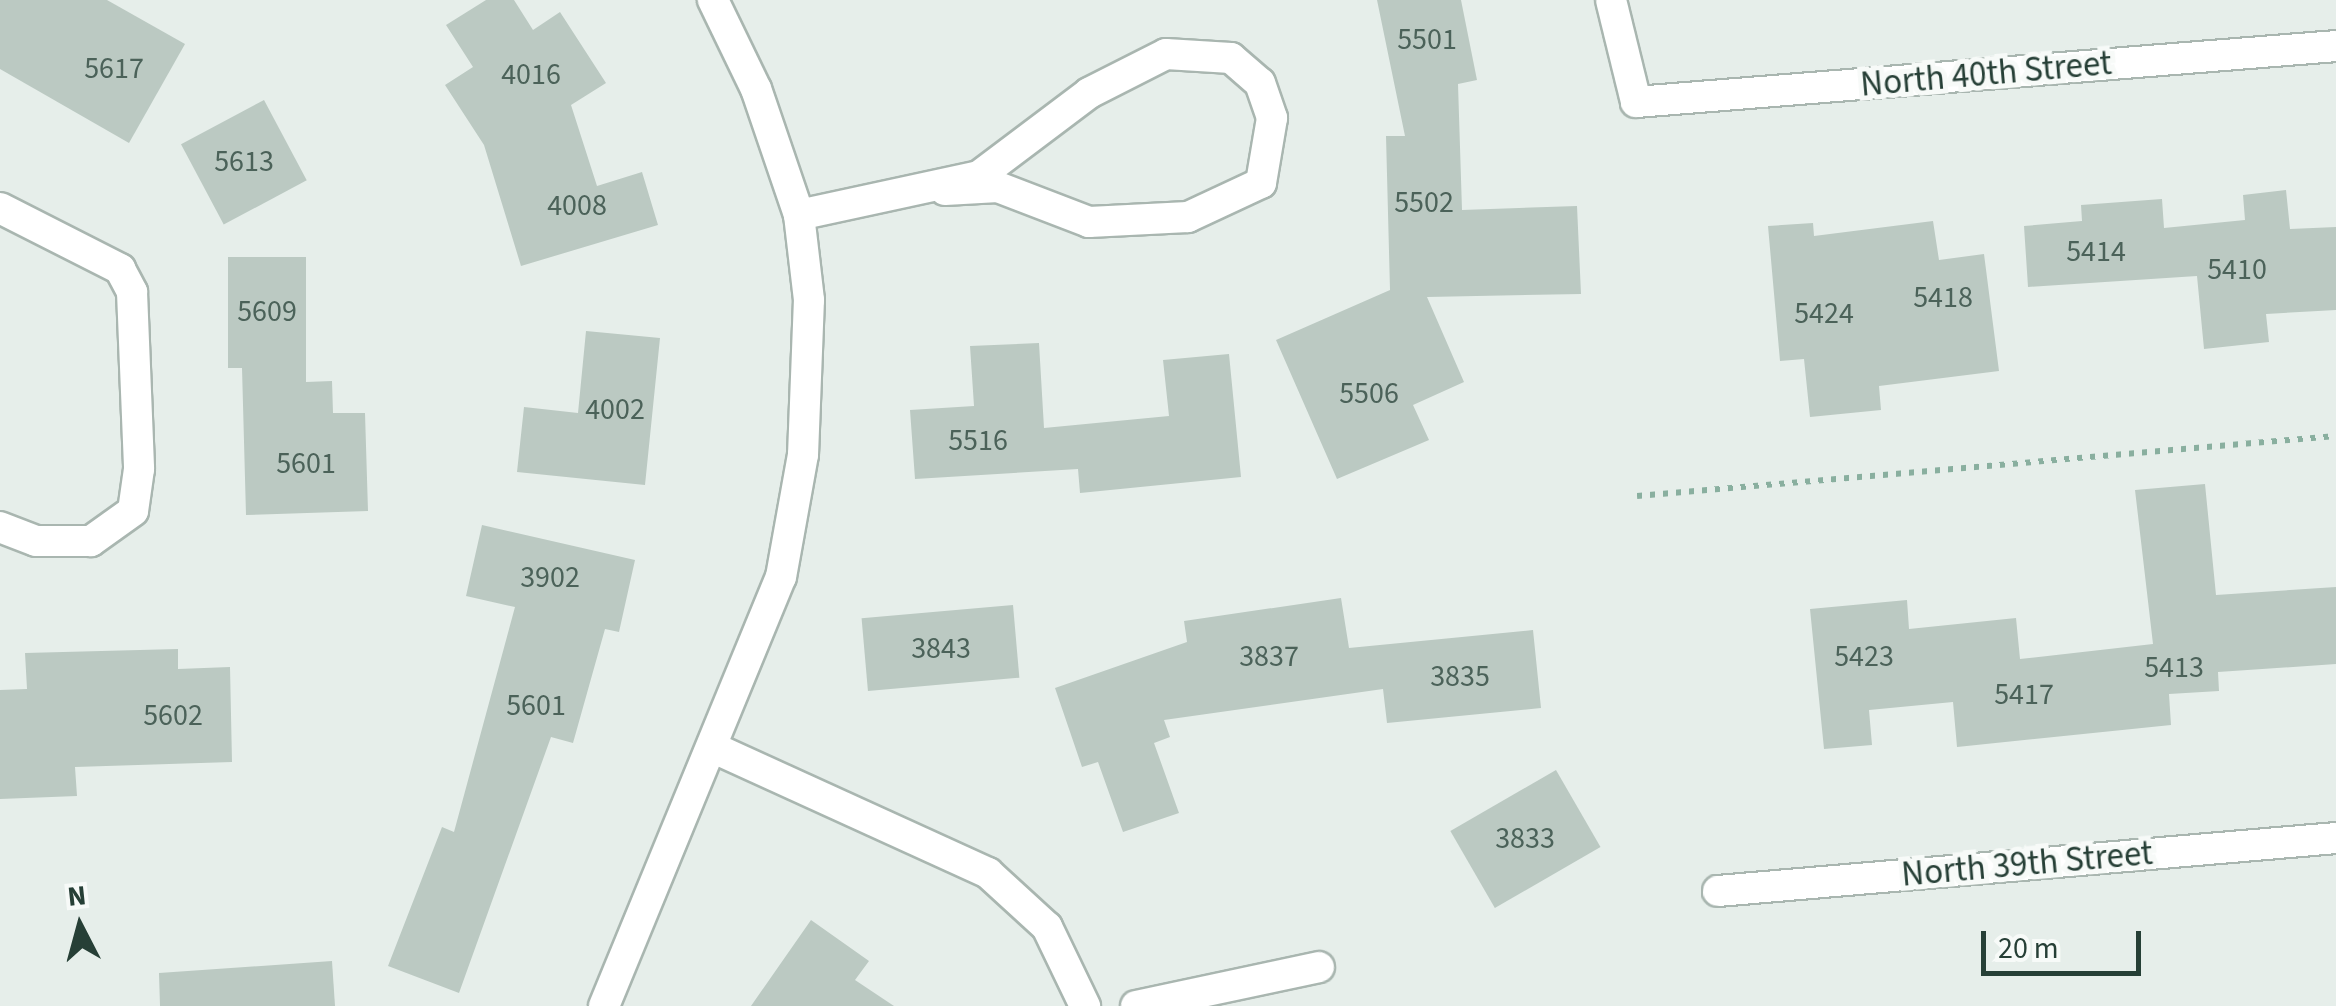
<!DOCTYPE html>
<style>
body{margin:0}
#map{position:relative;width:2336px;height:1006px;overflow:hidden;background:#e6eeea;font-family:"Source Sans 3",sans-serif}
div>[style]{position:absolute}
.building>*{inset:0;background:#bbc9c2;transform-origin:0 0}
.path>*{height:6px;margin-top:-3px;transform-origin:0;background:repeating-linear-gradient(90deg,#89af9f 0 5px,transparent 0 13px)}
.roads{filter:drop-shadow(2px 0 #a9b6b0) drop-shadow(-2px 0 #a9b6b0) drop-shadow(0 2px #a9b6b0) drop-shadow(0 -2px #a9b6b0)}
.lane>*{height:30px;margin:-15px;padding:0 15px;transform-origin:15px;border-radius:15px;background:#fff}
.street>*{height:30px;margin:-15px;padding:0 15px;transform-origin:15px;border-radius:15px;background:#fff}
span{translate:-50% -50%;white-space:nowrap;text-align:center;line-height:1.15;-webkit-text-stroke:10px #f7faf8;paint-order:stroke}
.number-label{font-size:30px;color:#4b6259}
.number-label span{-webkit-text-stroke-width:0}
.street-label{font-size:35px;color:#263f36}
.north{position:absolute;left:30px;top:876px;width:100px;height:100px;-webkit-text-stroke:8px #f7faf8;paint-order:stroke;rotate:354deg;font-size:28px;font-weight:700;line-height:40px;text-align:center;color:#263f36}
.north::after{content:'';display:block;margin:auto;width:35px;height:45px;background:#263f36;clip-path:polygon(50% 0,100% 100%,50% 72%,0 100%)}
.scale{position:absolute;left:1981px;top:931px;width:160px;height:45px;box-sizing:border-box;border:5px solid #263f36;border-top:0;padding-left:12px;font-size:30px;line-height:35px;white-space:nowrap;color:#263f36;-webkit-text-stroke:8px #f7faf8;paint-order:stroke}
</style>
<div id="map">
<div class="building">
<i style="clip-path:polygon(0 0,107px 0,185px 44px,129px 143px,0 69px)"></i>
<i style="clip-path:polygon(486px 0,514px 0,533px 30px,560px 12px,606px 83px,571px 105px,597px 186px,642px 172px,658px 225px,521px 266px,484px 145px,445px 85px,473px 67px,446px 25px)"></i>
<i style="clip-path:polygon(1377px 0,1461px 0,1477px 80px,1458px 84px,1462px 210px,1577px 206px,1581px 294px,1427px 297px,1464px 382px,1413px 405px,1429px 440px,1337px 479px,1276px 340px,1390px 290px,1386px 136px,1405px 136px)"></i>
<i style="left:264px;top:100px;width:91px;height:94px;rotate:62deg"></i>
<i style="clip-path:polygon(2286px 190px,2290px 229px,2336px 227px,2336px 310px,2266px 314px,2269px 342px,2204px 349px,2197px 276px,2028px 287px,2024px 226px,2082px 221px,2081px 205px,2162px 199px,2164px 228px,2245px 220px,2243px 195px)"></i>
<i style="clip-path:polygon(1933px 221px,1939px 260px,1984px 254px,1999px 371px,1879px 386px,1881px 410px,1810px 417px,1804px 359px,1780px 361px,1768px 226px,1813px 223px,1814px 236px)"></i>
<i style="clip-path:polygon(228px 257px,306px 257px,306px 382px,332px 381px,333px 413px,365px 413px,368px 511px,246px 515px,242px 368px,228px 368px)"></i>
<i style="clip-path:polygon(586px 331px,660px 338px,645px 485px,517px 472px,524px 407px,578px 413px)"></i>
<i style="clip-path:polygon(1039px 343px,1044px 428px,1169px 416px,1163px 360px,1229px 354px,1241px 477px,1080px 493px,1078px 469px,915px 479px,910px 410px,974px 406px,970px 346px)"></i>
<i style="clip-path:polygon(2205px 484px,2216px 595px,2336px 587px,2336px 664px,2218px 672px,2219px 691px,2169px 694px,2171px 725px,1957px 747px,1953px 702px,1869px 710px,1872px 745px,1824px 749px,1810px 609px,1907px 600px,1909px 629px,2016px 618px,2020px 659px,2153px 644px,2135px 490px)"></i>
<i style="clip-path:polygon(482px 525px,635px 560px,619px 632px,605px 629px,573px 743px,551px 737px,459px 993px,388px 966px,442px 827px,454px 832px,515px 607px,466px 596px)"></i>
<i style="clip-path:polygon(1341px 598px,1349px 648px,1533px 630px,1541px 708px,1387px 723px,1383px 689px,1164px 720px,1170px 737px,1154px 743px,1179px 813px,1123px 832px,1098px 762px,1082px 767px,1055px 688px,1187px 642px,1184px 621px)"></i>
<i style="left:1013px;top:605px;width:73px;height:152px;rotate:85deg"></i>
<i style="clip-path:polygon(178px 649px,178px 669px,230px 667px,232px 762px,75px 767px,77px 796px,0 799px,0 690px,27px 689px,25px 653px)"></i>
<i style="left:1556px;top:770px;width:89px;height:122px;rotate:60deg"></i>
<i style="clip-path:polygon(811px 920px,869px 961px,855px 980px,894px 1006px,751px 1006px)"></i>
<i style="clip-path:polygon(332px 961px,335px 1006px,160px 1006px,159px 973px)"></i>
</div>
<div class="path">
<i style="left:1637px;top:496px;width:702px;rotate:-4.91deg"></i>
</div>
<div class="roads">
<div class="lane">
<i style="left:1611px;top:0;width:105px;rotate:76.2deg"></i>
</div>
<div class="street">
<i style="left:1636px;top:102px;width:702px;rotate:-4.57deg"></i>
<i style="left:0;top:208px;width:135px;rotate:26.9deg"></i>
<i style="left:120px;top:269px;width:26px;rotate:62deg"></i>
<i style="left:132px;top:292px;width:177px;rotate:87.7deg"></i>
<i style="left:139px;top:469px;width:42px;rotate:98.1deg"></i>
<i style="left:133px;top:511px;width:52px;rotate:144.5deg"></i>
<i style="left:91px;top:541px;width:55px;rotate:180deg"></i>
<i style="left:36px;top:541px;width:39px;rotate:-159deg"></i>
<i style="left:799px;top:215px;width:184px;rotate:-12.2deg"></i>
<i style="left:979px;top:176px;width:138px;rotate:-37deg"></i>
<i style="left:1089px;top:93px;width:86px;rotate:-26.9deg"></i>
<i style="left:1166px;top:54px;width:65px;rotate:3.5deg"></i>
<i style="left:1231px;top:58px;width:38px;rotate:41deg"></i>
<i style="left:1260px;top:83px;width:37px;rotate:71deg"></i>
<i style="left:1272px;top:118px;width:66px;rotate:99.6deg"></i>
<i style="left:1261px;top:183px;width:81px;rotate:155deg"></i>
<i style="left:1188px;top:217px;width:99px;rotate:177.1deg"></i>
<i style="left:1089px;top:222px;width:97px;rotate:-159deg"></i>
<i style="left:998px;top:187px;width:53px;rotate:176.8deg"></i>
<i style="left:714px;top:748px;width:301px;rotate:24.5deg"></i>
<i style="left:988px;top:873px;width:80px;rotate:42.5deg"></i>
<i style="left:1047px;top:927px;width:88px;rotate:64.3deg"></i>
<i style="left:1718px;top:891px;width:620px;rotate:-4.9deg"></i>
<i style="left:604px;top:1006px;width:464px;rotate:-67.6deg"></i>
<i style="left:781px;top:577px;width:124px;rotate:-79.8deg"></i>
<i style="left:803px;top:455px;width:155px;rotate:-87.8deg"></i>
<i style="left:809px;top:300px;width:86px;rotate:-96.7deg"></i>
<i style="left:799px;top:215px;width:133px;rotate:-108.8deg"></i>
<i style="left:756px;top:89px;width:99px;rotate:-115.8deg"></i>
<i style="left:1136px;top:1006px;width:187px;rotate:-12deg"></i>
</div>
</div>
<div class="number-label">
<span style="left:1427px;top:40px">5501</span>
<span style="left:114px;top:69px">5617</span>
<span style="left:531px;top:75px">4016</span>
<span style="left:244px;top:162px">5613</span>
<span style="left:1424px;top:203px">5502</span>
<span style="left:577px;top:206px">4008</span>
<span style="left:2096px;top:252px">5414</span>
<span style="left:2237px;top:270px">5410</span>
<span style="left:1943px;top:298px">5418</span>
<span style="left:267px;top:312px">5609</span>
<span style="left:1824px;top:314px">5424</span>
<span style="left:1369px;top:394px">5506</span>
<span style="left:615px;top:410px">4002</span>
<span style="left:978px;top:441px">5516</span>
<span style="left:306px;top:464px">5601</span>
<span style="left:550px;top:578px">3902</span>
<span style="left:941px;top:649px">3843</span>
<span style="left:1269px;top:657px">3837</span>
<span style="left:1864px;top:657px">5423</span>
<span style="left:2174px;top:668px">5413</span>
<span style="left:1460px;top:677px">3835</span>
<span style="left:2024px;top:695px">5417</span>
<span style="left:536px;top:706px">5601</span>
<span style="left:173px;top:716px">5602</span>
<span style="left:1525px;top:839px">3833</span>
</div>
<div class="street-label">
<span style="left:1986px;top:74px;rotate:-5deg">North 40th Street</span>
<span style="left:2027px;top:864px;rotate:-5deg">North 39th Street</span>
</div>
<div class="north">N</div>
<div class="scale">20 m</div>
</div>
